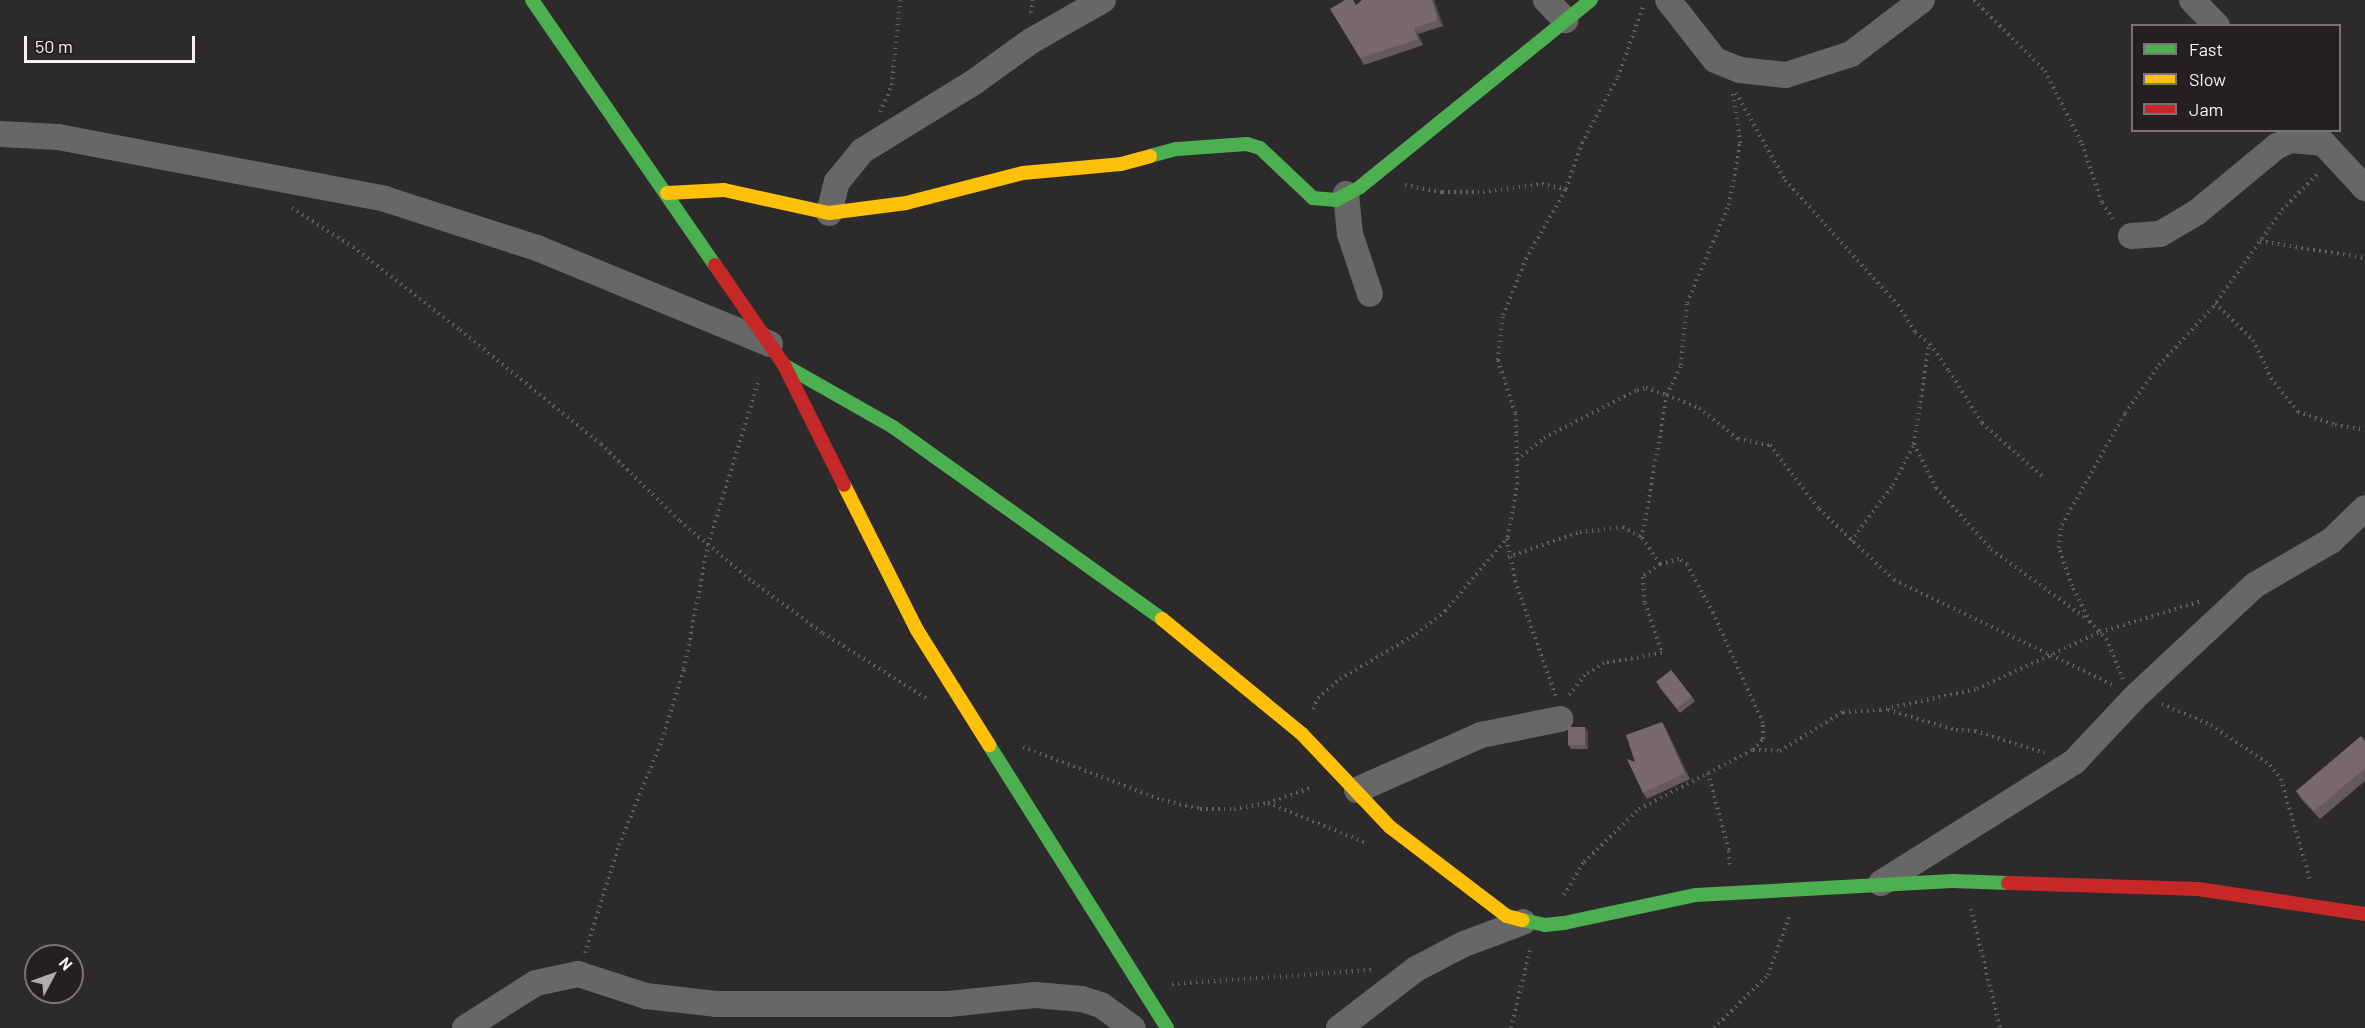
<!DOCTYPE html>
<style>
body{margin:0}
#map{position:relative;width:2365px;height:1028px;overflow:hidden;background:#2d2a2b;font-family:Barlow,sans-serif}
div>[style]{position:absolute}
.path>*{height:4px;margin-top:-2px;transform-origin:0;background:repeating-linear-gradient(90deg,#646162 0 1.5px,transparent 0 6px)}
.street>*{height:26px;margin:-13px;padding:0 13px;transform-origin:13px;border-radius:13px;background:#686767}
.fast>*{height:14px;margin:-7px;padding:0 7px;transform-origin:7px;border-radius:7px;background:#4caf50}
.slow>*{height:14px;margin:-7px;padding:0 7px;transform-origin:7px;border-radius:7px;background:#ffc107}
.jam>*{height:14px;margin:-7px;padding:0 7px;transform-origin:7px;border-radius:7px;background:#c62828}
.wall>*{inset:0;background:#665a5f}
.shaded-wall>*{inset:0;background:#534a4d}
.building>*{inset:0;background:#77696e;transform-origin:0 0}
span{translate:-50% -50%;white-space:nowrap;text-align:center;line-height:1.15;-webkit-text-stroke:6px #241f21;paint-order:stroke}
.legend{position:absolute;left:2131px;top:24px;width:210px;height:108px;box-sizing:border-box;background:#241f21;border:2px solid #787375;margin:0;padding:8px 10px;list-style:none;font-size:18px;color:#f6f2f3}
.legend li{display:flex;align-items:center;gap:12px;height:30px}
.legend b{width:30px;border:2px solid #787375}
.north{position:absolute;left:24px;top:944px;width:60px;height:60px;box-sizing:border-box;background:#241f21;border:2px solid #787375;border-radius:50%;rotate:49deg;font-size:16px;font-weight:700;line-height:24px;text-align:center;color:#f6f2f3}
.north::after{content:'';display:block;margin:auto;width:21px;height:27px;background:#b0acad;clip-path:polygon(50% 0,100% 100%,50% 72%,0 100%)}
.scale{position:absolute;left:24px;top:36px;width:171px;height:27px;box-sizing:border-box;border:3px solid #f6f2f3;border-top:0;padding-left:8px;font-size:18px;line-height:21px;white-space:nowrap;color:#f6f2f3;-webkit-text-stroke:4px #241f21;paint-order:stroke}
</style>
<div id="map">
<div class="path">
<i style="left:1974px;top:0;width:100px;rotate:45deg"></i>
<i style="left:2045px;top:71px;width:82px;rotate:63.1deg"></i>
<i style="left:2082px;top:144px;width:62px;rotate:71.3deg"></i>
<i style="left:2102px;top:203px;width:21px;rotate:55deg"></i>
<i style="left:1031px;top:13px;width:13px;rotate:-81deg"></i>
<i style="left:1736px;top:93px;width:100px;rotate:60.6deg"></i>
<i style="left:1785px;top:180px;width:169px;rotate:47.9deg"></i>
<i style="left:1898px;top:305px;width:32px;rotate:58deg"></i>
<i style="left:1915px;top:332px;width:19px;rotate:39deg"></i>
<i style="left:1930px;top:344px;width:33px;rotate:55deg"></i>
<i style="left:1949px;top:371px;width:62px;rotate:57.6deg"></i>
<i style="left:1982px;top:423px;width:83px;rotate:41.6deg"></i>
<i style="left:880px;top:112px;width:30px;rotate:-66deg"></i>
<i style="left:892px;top:85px;width:85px;rotate:-84.6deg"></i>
<i style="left:1405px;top:185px;width:38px;rotate:11deg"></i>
<i style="left:1442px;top:192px;width:41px"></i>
<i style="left:1483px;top:192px;width:60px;rotate:-7.7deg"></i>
<i style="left:1542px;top:184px;width:25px;rotate:12deg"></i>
<i style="left:292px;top:208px;width:72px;rotate:32.6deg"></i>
<i style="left:353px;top:247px;width:135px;rotate:37.8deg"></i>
<i style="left:460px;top:330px;width:181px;rotate:39deg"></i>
<i style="left:601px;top:444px;width:110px;rotate:44.3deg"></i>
<i style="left:680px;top:521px;width:95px;rotate:39.9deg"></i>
<i style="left:753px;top:582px;width:87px;rotate:36.1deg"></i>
<i style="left:823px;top:633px;width:122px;rotate:32.3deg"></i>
<i style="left:2260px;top:241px;width:106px;rotate:9.2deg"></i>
<i style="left:2215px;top:303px;width:53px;rotate:44.2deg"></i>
<i style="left:2253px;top:340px;width:42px;rotate:64.7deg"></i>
<i style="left:2271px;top:378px;width:43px;rotate:51.5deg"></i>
<i style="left:2298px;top:412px;width:39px;rotate:19deg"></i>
<i style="left:2335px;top:425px;width:30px;rotate:9deg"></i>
<i style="left:1914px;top:444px;width:49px;rotate:63.4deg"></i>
<i style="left:1936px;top:488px;width:82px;rotate:48deg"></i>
<i style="left:1991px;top:549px;width:120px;rotate:36.2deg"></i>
<i style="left:1517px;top:460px;width:35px;rotate:-39deg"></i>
<i style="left:1544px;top:438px;width:105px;rotate:-27.3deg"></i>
<i style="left:1637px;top:390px;width:9px;rotate:-13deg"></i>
<i style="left:1646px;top:388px;width:22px;rotate:18deg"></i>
<i style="left:1667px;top:395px;width:35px;rotate:22deg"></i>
<i style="left:1699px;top:408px;width:50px;rotate:38.5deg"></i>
<i style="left:1738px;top:439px;width:33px;rotate:11deg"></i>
<i style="left:1770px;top:445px;width:81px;rotate:52.6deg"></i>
<i style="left:1819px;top:509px;width:103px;rotate:43.4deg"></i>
<i style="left:1894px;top:580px;width:245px;rotate:25.6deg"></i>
<i style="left:1642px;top:538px;width:145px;rotate:-80.1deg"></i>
<i style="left:1667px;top:395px;width:33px;rotate:-65deg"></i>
<i style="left:1681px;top:365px;width:62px;rotate:-84.5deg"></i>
<i style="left:1687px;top:303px;width:107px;rotate:-66.8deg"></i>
<i style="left:1729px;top:205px;width:63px;rotate:-79.9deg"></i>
<i style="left:1740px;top:143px;width:52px;rotate:-97.7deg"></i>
<i style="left:1507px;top:539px;width:43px;rotate:79.2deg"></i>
<i style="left:1515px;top:581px;width:123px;rotate:70.5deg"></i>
<i style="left:1851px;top:541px;width:70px;rotate:-53.1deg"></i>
<i style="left:1893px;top:485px;width:46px;rotate:-62.9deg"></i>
<i style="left:1914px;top:444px;width:100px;rotate:-81.4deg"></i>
<i style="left:1508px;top:557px;width:76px;rotate:-19.1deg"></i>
<i style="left:1580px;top:532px;width:43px;rotate:-6.6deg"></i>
<i style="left:1623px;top:527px;width:22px;rotate:30deg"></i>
<i style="left:1642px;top:538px;width:32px;rotate:55deg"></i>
<i style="left:2123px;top:679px;width:42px;rotate:-112.3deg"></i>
<i style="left:2107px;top:640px;width:25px;rotate:-133deg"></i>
<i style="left:2090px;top:622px;width:40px;rotate:-116.6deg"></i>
<i style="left:2072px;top:586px;width:40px;rotate:-108.9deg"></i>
<i style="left:2059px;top:548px;width:23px;rotate:-83deg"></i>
<i style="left:2062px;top:525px;width:129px;rotate:-60.6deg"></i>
<i style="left:2125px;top:413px;width:59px;rotate:-54.7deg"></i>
<i style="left:2159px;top:365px;width:79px;rotate:-47deg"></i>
<i style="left:2213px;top:307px;width:119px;rotate:-54.6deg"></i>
<i style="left:2282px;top:210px;width:54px;rotate:-45.7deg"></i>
<i style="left:2162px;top:704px;width:53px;rotate:23.2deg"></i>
<i style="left:2211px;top:725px;width:71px;rotate:34.1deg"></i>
<i style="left:2270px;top:765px;width:18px;rotate:52deg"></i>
<i style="left:2281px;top:779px;width:105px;rotate:74deg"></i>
<i style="left:1313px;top:709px;width:12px;rotate:-66deg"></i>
<i style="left:1318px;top:698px;width:29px;rotate:-41deg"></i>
<i style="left:1340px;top:679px;width:88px;rotate:-30.6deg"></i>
<i style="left:1416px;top:634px;width:37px;rotate:-38deg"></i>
<i style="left:1445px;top:611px;width:97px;rotate:-49.6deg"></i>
<i style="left:1508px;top:537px;width:54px;rotate:-80.4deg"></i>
<i style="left:1517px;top:484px;width:51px;rotate:-91.1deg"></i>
<i style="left:1516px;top:433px;width:20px;rotate:-93deg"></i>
<i style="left:1515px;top:413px;width:56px;rotate:-107.8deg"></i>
<i style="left:1498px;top:360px;width:45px;rotate:-83.7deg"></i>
<i style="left:1503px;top:315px;width:61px;rotate:-67.7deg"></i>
<i style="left:1526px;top:259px;width:81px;rotate:-60.3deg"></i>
<i style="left:1566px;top:189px;width:49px;rotate:-70.8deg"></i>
<i style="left:1582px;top:143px;width:75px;rotate:-61.4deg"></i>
<i style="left:1618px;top:77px;width:77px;rotate:-70.4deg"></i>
<i style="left:1880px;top:710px;width:99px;rotate:-12.2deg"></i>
<i style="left:1977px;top:689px;width:136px;rotate:-24.9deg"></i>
<i style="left:2100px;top:632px;width:107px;rotate:-16.9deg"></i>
<i style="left:1888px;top:710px;width:71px;rotate:16.4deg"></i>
<i style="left:1956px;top:730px;width:19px;rotate:3deg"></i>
<i style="left:1975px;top:731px;width:73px;rotate:17.4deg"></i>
<i style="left:1023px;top:747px;width:149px;rotate:20.9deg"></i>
<i style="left:1162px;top:800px;width:39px;rotate:13deg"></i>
<i style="left:1200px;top:809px;width:34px"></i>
<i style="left:1234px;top:809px;width:35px;rotate:-10deg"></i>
<i style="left:1268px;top:803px;width:48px;rotate:-19.6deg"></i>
<i style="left:1753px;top:750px;width:27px;rotate:2deg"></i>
<i style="left:1780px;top:751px;width:74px;rotate:-31.8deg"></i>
<i style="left:1843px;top:712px;width:37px;rotate:-3deg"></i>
<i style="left:1708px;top:773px;width:81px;rotate:74.9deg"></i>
<i style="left:1729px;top:851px;width:17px;rotate:87deg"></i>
<i style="left:1268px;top:803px;width:104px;rotate:22.1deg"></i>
<i style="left:1564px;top:895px;width:39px;rotate:-59deg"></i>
<i style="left:1584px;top:862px;width:76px;rotate:-43.9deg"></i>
<i style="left:1639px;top:809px;width:128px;rotate:-27.4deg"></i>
<i style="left:1753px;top:750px;width:15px;rotate:-48deg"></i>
<i style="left:1763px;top:739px;width:16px;rotate:-90deg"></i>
<i style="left:1763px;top:723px;width:121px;rotate:-114.4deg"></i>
<i style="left:1713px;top:613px;width:55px;rotate:-118deg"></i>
<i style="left:1687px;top:564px;width:9px;rotate:-148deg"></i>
<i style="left:1679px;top:559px;width:20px;rotate:165deg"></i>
<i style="left:1660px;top:564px;width:21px;rotate:143deg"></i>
<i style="left:1643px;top:577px;width:26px;rotate:86deg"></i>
<i style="left:1645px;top:603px;width:53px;rotate:71.2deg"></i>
<i style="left:1662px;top:653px;width:59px;rotate:170.2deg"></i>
<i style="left:1604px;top:663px;width:22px;rotate:148deg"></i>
<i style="left:1585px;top:675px;width:28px;rotate:129deg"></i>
<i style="left:1971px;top:909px;width:122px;rotate:76.3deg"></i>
<i style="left:585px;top:953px;width:113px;rotate:-72.5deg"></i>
<i style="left:619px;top:845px;width:113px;rotate:-67.7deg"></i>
<i style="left:662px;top:740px;width:74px;rotate:-72.8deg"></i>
<i style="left:684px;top:669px;width:126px;rotate:-79deg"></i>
<i style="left:708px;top:545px;width:174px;rotate:-72.9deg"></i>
<i style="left:1172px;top:984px;width:202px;rotate:-4deg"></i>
<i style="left:1511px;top:1028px;width:80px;rotate:-76.3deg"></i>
<i style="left:1714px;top:1028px;width:76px;rotate:-44.5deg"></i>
<i style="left:1768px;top:975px;width:62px;rotate:-70.1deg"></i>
</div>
<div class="street">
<i style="left:1546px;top:0;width:28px;rotate:46deg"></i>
<i style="left:1668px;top:0;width:76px;rotate:51.9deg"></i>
<i style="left:1715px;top:60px;width:27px;rotate:22deg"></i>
<i style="left:1740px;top:70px;width:46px;rotate:6.2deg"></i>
<i style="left:1786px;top:75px;width:68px;rotate:-17.9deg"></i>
<i style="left:1851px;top:54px;width:89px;rotate:-37.3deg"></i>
<i style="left:2192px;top:0;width:36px;rotate:46deg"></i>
<i style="left:2312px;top:131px;width:78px;rotate:47.1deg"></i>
<i style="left:0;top:134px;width:58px;rotate:3deg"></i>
<i style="left:58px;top:137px;width:333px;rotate:10.7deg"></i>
<i style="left:385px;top:199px;width:160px;rotate:17.9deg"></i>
<i style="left:537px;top:248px;width:252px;rotate:22.4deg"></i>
<i style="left:1346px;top:194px;width:40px;rotate:84.3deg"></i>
<i style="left:1350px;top:234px;width:63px;rotate:71.6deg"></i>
<i style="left:829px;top:213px;width:32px;rotate:-76deg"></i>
<i style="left:837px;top:182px;width:40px;rotate:-51deg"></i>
<i style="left:862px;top:151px;width:132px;rotate:-31.6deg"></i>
<i style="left:974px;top:82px;width:70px;rotate:-35.7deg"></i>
<i style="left:1031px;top:41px;width:83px;rotate:-29.7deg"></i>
<i style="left:2131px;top:236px;width:29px;rotate:-4deg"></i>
<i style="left:2160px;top:234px;width:42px;rotate:-30.3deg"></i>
<i style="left:2196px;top:213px;width:105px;rotate:-39.6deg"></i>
<i style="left:2277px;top:146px;width:15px;rotate:-23deg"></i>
<i style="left:2291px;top:140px;width:32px;rotate:5deg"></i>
<i style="left:1357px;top:790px;width:136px;rotate:-23.9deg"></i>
<i style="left:1481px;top:735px;width:81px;rotate:-11.4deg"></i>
<i style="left:1881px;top:883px;width:228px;rotate:-32.1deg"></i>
<i style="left:2074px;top:762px;width:91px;rotate:-46.8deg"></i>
<i style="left:2136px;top:696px;width:163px;rotate:-43deg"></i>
<i style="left:2255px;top:585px;width:88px;rotate:-30.1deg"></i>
<i style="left:2331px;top:541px;width:47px;rotate:-44.1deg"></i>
<i style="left:465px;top:1028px;width:84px;rotate:-32.4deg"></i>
<i style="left:536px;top:983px;width:43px;rotate:-12.1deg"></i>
<i style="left:578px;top:974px;width:71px;rotate:17.9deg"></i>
<i style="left:646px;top:996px;width:70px;rotate:6.5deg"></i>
<i style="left:716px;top:1004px;width:233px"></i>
<i style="left:949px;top:1004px;width:86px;rotate:-6deg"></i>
<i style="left:1035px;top:995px;width:47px;rotate:4.9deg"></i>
<i style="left:1082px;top:999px;width:20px;rotate:18deg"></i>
<i style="left:1101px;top:1005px;width:39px;rotate:36deg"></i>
<i style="left:1339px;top:1028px;width:97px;rotate:-37.5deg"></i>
<i style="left:1416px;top:969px;width:54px;rotate:-27.5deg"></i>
<i style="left:1464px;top:944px;width:63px;rotate:-20.4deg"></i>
</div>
<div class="fast">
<i style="left:532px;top:0;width:322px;rotate:55.4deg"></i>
<i style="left:1150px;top:156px;width:28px;rotate:-15deg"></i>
<i style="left:1177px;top:149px;width:70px;rotate:-4.1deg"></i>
<i style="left:1247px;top:144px;width:14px;rotate:17deg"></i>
<i style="left:1260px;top:148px;width:73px;rotate:43.3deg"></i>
<i style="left:1313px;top:198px;width:23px;rotate:5deg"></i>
<i style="left:1336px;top:200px;width:27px;rotate:-28deg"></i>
<i style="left:1360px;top:187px;width:297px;rotate:-39deg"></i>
<i style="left:784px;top:365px;width:125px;rotate:29.6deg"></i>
<i style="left:893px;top:427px;width:330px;rotate:35.5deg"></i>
<i style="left:989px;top:745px;width:334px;rotate:57.8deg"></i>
<i style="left:1522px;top:920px;width:24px;rotate:12deg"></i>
<i style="left:1545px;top:925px;width:19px;rotate:-6deg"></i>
<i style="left:1564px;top:923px;width:135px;rotate:-12deg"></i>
<i style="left:1696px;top:895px;width:257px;rotate:-3.1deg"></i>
<i style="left:1953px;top:881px;width:55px;rotate:2.1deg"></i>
</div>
<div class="slow">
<i style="left:667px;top:193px;width:57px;rotate:-3deg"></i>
<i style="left:724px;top:190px;width:107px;rotate:12.4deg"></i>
<i style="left:829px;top:213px;width:78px;rotate:-7.4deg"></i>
<i style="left:906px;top:203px;width:121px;rotate:-14.4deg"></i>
<i style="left:1023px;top:173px;width:98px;rotate:-5.2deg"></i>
<i style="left:1121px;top:164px;width:30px;rotate:-15deg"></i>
<i style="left:844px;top:485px;width:162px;rotate:63.3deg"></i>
<i style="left:917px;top:630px;width:136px;rotate:57.9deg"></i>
<i style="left:1162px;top:619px;width:181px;rotate:39.4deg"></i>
<i style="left:1302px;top:734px;width:128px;rotate:46.6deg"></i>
<i style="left:1390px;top:827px;width:147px;rotate:37.3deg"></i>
<i style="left:1507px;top:916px;width:16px;rotate:15deg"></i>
</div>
<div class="jam">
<i style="left:715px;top:265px;width:121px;rotate:55.4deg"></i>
<i style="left:784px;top:365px;width:134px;rotate:63.4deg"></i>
<i style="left:2008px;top:883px;width:190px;rotate:1.8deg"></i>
<i style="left:2198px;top:889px;width:169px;rotate:8.5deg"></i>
</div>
<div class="wall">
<i style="clip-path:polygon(1434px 0,1443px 26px,1418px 34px,1423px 45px,1364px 65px,1360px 58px,1357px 4px)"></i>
<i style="clip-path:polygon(1671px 670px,1695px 701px,1680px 713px,1659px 687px)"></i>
<i style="clip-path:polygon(1662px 722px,1666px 729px,1690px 779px,1647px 799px,1643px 793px,1635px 762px)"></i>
<i style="clip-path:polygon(1588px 732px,1588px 749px,1571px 749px,1568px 745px)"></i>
<i style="clip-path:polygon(2365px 741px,2365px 781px,2320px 819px,2302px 800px,2296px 791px)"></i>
</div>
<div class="shaded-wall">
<i style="clip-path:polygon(1432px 0,1434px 0,1443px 26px,1438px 20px)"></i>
<i style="clip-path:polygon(1414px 28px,1418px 34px,1423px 45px,1418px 39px)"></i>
<i style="clip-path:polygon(1662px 722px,1666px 729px,1690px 779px,1685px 773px)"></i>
<i style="clip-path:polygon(1585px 727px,1588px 732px,1588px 749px,1585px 745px)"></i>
</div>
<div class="building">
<i style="clip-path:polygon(1345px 0,1353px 0,1356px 5px,1362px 0,1432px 0,1438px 20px,1414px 28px,1418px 39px,1360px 58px,1330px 9px)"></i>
<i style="left:1671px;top:670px;width:34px;height:19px;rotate:52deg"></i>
<i style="clip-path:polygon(1662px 722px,1685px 773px,1643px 793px,1627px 759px,1635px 762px,1626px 735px)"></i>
<i style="left:1568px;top:727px;width:17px;height:18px"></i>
<i style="clip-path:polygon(2361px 736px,2365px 741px,2365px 768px,2314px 811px,2296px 791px)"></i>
</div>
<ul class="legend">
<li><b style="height:8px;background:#4caf50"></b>Fast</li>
<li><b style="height:8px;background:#ffc107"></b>Slow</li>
<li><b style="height:8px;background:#c62828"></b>Jam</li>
</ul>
<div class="north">N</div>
<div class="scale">50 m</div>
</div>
